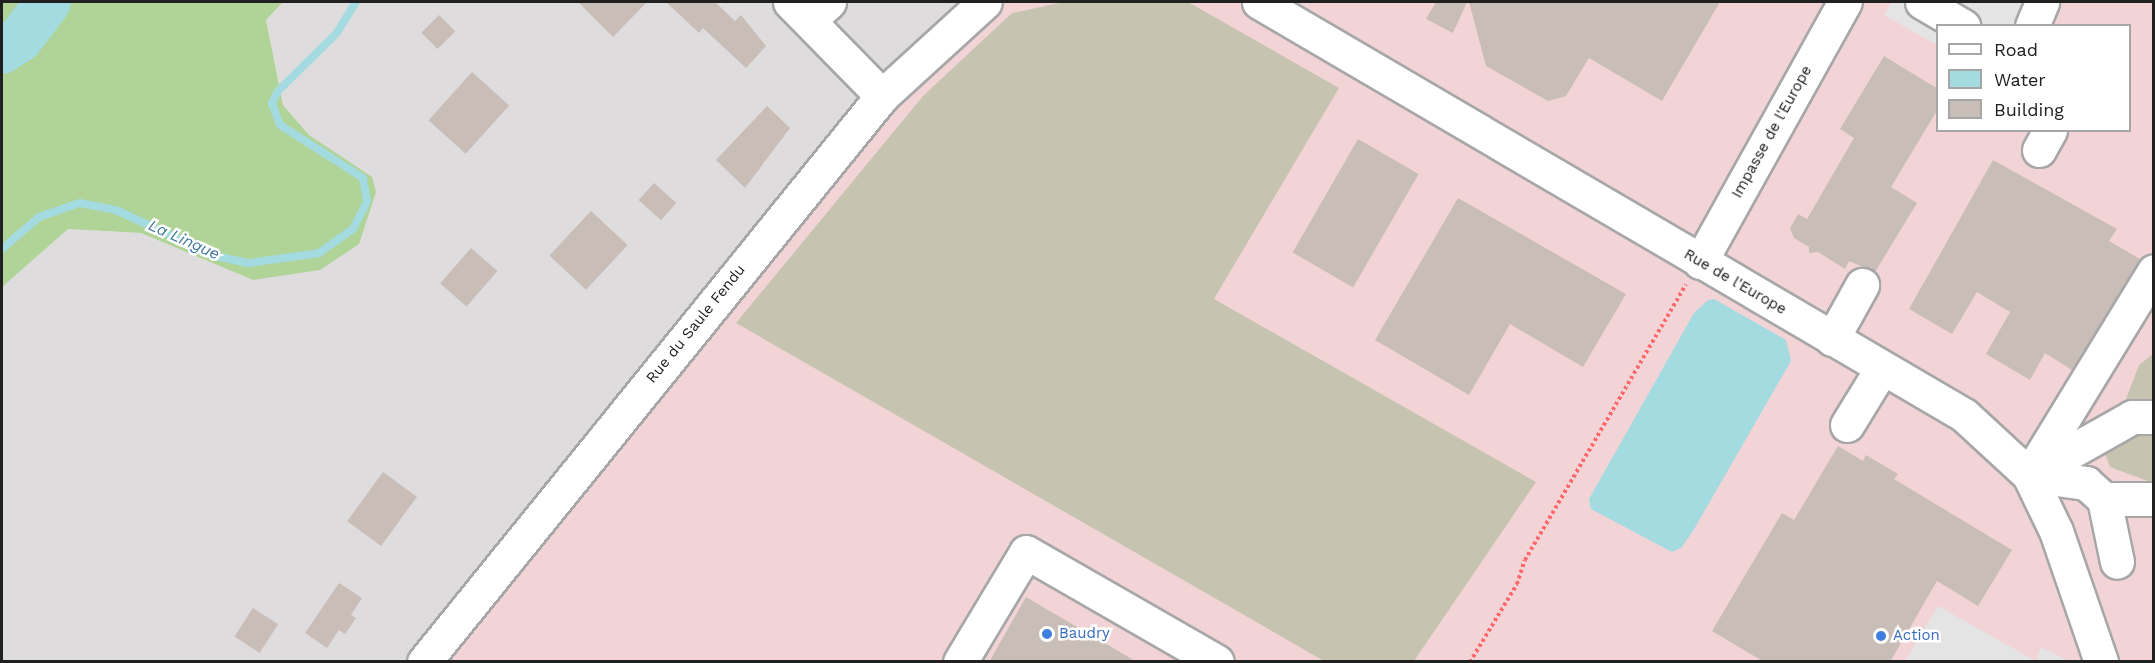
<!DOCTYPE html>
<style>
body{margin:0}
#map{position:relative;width:2155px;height:663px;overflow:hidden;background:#f1ece5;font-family:"Work Sans",sans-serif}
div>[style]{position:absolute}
.residential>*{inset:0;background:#dedcdd}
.commercial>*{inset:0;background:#f3d4d6}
.construction>*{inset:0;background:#c6c4b0}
.forest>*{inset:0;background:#b0d397}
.parking>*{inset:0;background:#e4e4e4}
.water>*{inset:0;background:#a3dbe1}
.stream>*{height:8px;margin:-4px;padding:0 4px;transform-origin:4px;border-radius:4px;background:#a3dbe1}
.river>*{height:46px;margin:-23px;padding:0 23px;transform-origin:23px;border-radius:23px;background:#a3dbe1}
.building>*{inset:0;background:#c9bdb8;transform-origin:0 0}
.path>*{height:4px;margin-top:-2px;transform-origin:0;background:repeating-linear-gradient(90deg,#ff686b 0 3px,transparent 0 6px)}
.roads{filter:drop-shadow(2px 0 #a7a7a7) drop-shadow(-2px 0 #a7a7a7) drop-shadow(0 2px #a7a7a7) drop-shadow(0 -2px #a7a7a7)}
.minor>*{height:33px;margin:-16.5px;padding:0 16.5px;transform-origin:16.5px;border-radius:16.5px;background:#fff}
.dots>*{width:16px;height:16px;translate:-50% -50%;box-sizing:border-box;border:3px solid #fff;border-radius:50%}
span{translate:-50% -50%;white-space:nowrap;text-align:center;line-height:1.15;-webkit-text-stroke:5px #fff;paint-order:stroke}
.street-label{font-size:15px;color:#202020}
.shop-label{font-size:15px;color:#366cbe}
.left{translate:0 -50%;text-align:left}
.water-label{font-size:16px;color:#3d799d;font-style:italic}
.frame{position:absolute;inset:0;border:3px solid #202020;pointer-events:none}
.legend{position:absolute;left:1936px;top:24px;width:195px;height:108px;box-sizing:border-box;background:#fff;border:2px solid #a6a6a6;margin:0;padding:8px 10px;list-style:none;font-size:18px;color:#202020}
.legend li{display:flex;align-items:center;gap:12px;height:30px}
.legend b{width:30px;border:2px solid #a6a6a6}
</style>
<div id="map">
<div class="residential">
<i style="clip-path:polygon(283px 2px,976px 2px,413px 661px,2px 661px,3px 285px,68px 229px,141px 233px,253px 280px,372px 178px,309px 135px,283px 105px,266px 20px)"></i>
</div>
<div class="commercial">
<i style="clip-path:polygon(evenodd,976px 2px,2153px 2px,2153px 661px,413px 662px,976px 2px,1938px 26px,2130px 26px,2130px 130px,1938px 130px,1938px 26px)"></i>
</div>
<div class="construction">
<i style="clip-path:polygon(1064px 2px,1188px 2px,1339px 88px,1214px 299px,1536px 482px,1414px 661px,1324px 661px,736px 323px,923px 96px,1012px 13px)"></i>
<i style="clip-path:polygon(2153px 354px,2153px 483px,2110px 467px,2100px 440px,2126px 399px,2139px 365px)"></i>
</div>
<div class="forest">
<i style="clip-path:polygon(2px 2px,283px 2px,266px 20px,283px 105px,309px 135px,372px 177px,376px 192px,359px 244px,320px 270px,253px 280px,141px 233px,68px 229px,2px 287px)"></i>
</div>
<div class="parking">
<i style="clip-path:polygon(1892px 2px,2054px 2px,2040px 25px,1938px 26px,1937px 45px,1884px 15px)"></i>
<i style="clip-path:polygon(1938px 606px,2036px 661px,2041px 647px,2069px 661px,1905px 661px)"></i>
</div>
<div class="water">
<i style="clip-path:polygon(1714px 299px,1786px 340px,1791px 361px,1693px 531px,1681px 548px,1672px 552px,1591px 509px,1589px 499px,1694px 313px,1708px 300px)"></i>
</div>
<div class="stream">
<i style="left:2px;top:249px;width:49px;rotate:-40.9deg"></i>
<i style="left:39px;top:217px;width:43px;rotate:-18.9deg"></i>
<i style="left:80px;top:203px;width:37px;rotate:11deg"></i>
<i style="left:116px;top:210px;width:109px;rotate:24.9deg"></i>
<i style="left:215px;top:256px;width:35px;rotate:12deg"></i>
<i style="left:249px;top:263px;width:71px;rotate:-8.1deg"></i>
<i style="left:319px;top:253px;width:42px;rotate:-35.2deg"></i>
<i style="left:353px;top:229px;width:31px;rotate:-63deg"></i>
<i style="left:367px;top:201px;width:23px;rotate:-100deg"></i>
<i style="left:363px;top:178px;width:98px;rotate:-147.4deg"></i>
<i style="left:280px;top:125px;width:23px;rotate:-110deg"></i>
<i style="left:272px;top:103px;width:13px;rotate:-63deg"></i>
<i style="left:278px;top:91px;width:81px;rotate:-44.5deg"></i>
<i style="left:336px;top:34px;width:38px;rotate:-58deg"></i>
</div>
<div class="river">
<i style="left:2px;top:51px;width:22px;rotate:-34deg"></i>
<i style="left:20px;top:39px;width:46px;rotate:-52.9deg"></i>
</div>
<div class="building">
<i style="clip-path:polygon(578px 2px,647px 2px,613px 37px)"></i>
<i style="clip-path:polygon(666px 2px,715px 2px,735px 21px,741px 15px,766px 46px,746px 68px,703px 28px,699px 33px)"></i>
<i style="clip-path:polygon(1436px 2px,1467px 2px,1453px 33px,1426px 19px)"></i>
<i style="clip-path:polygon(1469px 2px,1720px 2px,1662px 101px,1589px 58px,1566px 96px,1548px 101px,1486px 66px)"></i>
<i style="left:439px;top:15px;width:23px;height:25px;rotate:45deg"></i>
<i style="clip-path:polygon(1884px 56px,1938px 89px,1938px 109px,1891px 187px,1917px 203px,1875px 272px,1849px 261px,1845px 269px,1818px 252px,1809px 253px,1809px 247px,1794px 238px,1790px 228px,1798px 214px,1807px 219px,1854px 138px,1840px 129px)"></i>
<i style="left:472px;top:72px;width:50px;height:65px;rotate:42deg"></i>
<i style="clip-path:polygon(767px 106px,790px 128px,745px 188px,716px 160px)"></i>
<i style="left:1358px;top:139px;width:70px;height:131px;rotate:30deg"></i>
<i style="clip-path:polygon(1993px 160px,2117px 229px,2109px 241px,2140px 259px,2072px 370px,2045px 353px,2030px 380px,1986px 354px,2010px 312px,1977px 292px,1952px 334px,1909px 309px)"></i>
<i style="left:654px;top:183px;width:30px;height:23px;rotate:42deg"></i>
<i style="clip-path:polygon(1458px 198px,1626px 294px,1583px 367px,1510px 324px,1469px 395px,1375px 340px)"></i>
<i style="left:591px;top:211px;width:50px;height:61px;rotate:43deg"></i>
<i style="left:471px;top:248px;width:35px;height:47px;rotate:41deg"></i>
<i style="clip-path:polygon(1838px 446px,1863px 461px,1866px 455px,1898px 474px,1894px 479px,2012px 550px,1978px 606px,1937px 581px,1890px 662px,1764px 662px,1712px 631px,1782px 513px,1794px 520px)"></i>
<i style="left:383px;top:472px;width:42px;height:61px;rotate:36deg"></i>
<i style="clip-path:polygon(339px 583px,362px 598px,351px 615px,356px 618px,345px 634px,339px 630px,327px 648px,305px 633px)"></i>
<i style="clip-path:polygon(1026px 597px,1043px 607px,1137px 662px,989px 662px)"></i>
<i style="left:253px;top:608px;width:30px;height:34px;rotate:33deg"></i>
</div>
<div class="path">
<i style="left:1470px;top:662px;width:91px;rotate:-58.9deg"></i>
<i style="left:1517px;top:584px;width:25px;rotate:-72deg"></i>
<i style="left:1525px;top:560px;width:319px;rotate:-59.7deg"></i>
</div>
<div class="roads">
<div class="minor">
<i style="left:790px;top:2px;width:132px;rotate:45.6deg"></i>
<i style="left:1259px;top:2px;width:817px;rotate:30.36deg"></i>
<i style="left:1964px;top:415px;width:88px;rotate:42.7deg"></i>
<i style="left:2029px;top:475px;width:62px;rotate:64.3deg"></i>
<i style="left:2056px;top:531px;width:139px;rotate:71deg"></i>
<i style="left:1922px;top:2px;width:48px;rotate:30.3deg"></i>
<i style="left:809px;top:20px;width:27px;rotate:-42deg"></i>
<i style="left:2032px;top:26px;width:26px;rotate:-67deg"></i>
<i style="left:2039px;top:150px;width:23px;rotate:-61deg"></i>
<i style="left:1700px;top:262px;width:298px;rotate:-60.9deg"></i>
<i style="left:1832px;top:339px;width:62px;rotate:-60.9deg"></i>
<i style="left:1847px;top:425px;width:67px;rotate:-58.4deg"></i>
<i style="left:2031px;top:474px;width:116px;rotate:-29.4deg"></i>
<i style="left:2132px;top:417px;width:22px"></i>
<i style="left:2029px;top:475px;width:239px;rotate:-58.5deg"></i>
<i style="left:2029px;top:475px;width:58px;rotate:8deg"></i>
<i style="left:2086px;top:483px;width:24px;rotate:42deg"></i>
<i style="left:2104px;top:499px;width:64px;rotate:78.3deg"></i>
<i style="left:2104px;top:499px;width:50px"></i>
<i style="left:424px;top:662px;width:728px;rotate:-51.02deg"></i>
<i style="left:882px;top:96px;width:139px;rotate:-42.4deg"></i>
<i style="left:960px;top:662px;width:128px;rotate:-59deg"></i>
<i style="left:1026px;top:552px;width:220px;rotate:29.9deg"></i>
</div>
</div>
<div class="dots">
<i style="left:1047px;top:634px;background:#3f7fe0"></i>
<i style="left:1881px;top:636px;background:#3f7fe0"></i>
</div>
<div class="street-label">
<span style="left:1772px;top:132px;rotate:-61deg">Impasse de l'Europe</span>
<span style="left:1735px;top:282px;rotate:30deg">Rue de l'Europe</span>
<span style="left:696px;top:324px;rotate:-51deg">Rue du Saule Fendu</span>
</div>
<div class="shop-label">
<span class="left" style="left:1059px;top:634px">Baudry</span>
<span class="left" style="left:1893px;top:636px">Action</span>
</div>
<div class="water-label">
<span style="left:184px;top:240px;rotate:24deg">La Lingue</span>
</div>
<div class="frame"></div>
<ul class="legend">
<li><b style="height:8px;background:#fff"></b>Road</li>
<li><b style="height:16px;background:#a3dbe1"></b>Water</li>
<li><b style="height:16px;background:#c9bdb8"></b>Building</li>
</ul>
</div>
